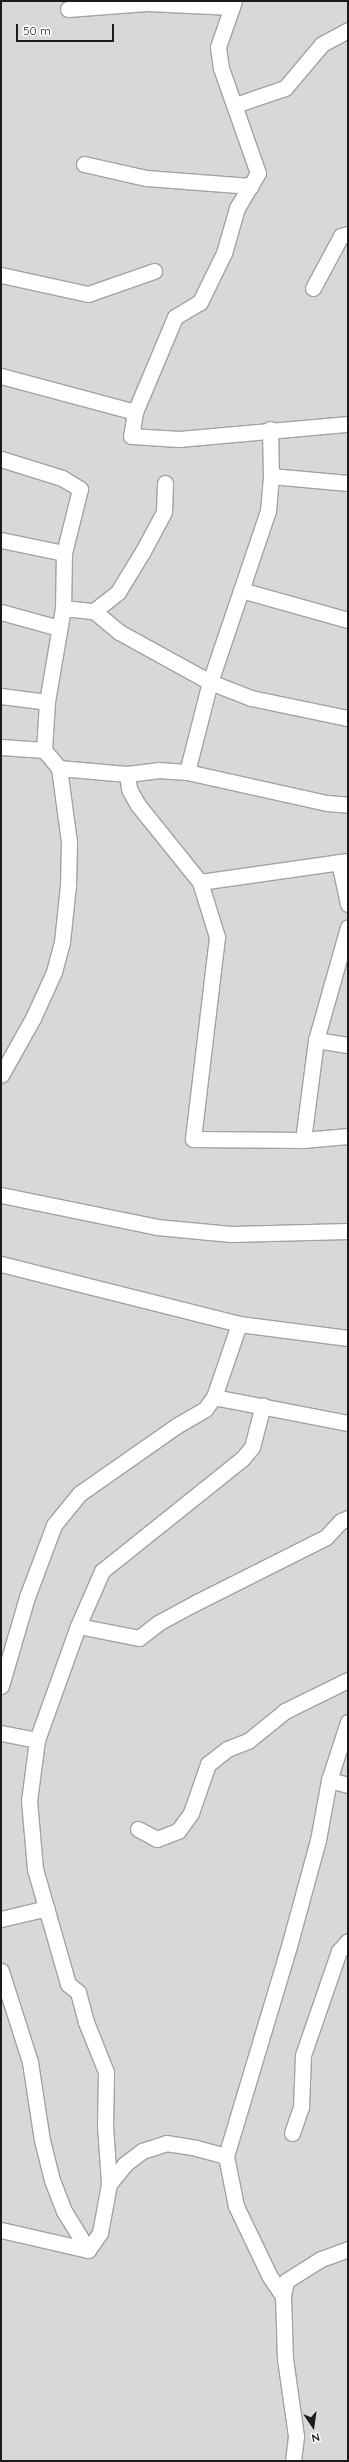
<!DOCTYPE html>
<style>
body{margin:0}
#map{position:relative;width:349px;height:2462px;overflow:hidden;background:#ece9e1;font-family:Quicksand,sans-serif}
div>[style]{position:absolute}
.residential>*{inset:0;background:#d9d8d8;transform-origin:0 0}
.roads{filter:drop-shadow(1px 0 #a2a2a2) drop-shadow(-1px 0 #a2a2a2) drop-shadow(0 1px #a2a2a2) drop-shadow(0 -1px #a2a2a2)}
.minor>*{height:15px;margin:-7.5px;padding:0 7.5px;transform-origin:7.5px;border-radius:7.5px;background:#fff}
span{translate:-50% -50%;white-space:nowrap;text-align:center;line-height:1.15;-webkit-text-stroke:4px #fff;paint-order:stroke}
.frame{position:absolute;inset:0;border:2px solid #1b1b1b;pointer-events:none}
.north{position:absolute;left:293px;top:2406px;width:40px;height:40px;-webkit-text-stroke:3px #fff;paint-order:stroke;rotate:167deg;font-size:11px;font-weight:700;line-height:16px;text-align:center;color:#1b1b1b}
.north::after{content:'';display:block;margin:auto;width:14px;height:18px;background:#1b1b1b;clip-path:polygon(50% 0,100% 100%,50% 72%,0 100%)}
.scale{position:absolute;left:16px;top:24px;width:98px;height:18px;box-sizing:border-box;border:2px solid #1b1b1b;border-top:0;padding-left:5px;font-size:12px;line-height:14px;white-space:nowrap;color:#1b1b1b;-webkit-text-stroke:3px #fff;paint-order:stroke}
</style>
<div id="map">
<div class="residential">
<i style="left:1px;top:1px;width:347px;height:2460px"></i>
</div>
<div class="roads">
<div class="minor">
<i style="left:234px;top:1px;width:49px;rotate:109.2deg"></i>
<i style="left:218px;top:47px;width:21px;rotate:82deg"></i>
<i style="left:221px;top:68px;width:111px;rotate:70.6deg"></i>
<i style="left:258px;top:173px;width:41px;rotate:121deg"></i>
<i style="left:237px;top:208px;width:47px;rotate:106.1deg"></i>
<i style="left:224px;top:253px;width:55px;rotate:116.1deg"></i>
<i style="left:200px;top:302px;width:29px;rotate:149deg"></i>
<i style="left:175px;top:317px;width:103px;rotate:112.8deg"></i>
<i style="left:135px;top:412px;width:24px;rotate:99deg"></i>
<i style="left:131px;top:436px;width:48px;rotate:3.6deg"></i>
<i style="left:179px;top:439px;width:170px;rotate:-5.1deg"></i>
<i style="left:68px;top:9px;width:79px;rotate:-4.3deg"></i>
<i style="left:147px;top:3px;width:85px;rotate:2.7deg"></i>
<i style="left:235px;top:105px;width:53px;rotate:-18.8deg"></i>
<i style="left:285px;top:88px;width:57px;rotate:-49.9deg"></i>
<i style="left:322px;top:44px;width:30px;rotate:-28deg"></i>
<i style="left:84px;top:164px;width:64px;rotate:12.7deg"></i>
<i style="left:146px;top:178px;width:105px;rotate:4.4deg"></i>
<i style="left:1px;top:275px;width:89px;rotate:12.3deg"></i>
<i style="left:88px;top:294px;width:70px;rotate:-19.2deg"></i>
<i style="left:313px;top:288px;width:59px;rotate:-61.7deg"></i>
<i style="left:341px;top:236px;width:7px;rotate:-16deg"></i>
<i style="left:1px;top:376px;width:139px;rotate:15deg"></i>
<i style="left:1px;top:459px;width:64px;rotate:17.3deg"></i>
<i style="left:62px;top:478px;width:21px;rotate:31deg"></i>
<i style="left:80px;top:489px;width:66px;rotate:104deg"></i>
<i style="left:64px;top:553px;width:55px;rotate:91deg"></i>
<i style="left:63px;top:608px;width:95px;rotate:99.7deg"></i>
<i style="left:47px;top:702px;width:48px;rotate:93.6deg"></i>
<i style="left:44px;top:750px;width:23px;rotate:50deg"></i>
<i style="left:59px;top:768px;width:75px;rotate:82.3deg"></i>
<i style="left:69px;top:842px;width:43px;rotate:91.3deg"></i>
<i style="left:68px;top:885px;width:57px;rotate:96deg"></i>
<i style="left:62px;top:942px;width:31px;rotate:105deg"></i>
<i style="left:54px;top:972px;width:51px;rotate:114.5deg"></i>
<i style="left:33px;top:1018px;width:65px;rotate:119.3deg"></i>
<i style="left:271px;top:476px;width:77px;rotate:5.2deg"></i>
<i style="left:1px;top:540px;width:64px;rotate:11.7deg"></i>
<i style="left:241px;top:590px;width:111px;rotate:15.7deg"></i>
<i style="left:63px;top:608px;width:31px;rotate:6deg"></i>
<i style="left:94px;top:611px;width:33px;rotate:40deg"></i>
<i style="left:119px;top:632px;width:104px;rotate:28.8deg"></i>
<i style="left:210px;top:682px;width:44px;rotate:21.3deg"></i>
<i style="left:251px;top:698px;width:99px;rotate:11.7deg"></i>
<i style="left:94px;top:611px;width:31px;rotate:-38deg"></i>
<i style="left:118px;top:592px;width:48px;rotate:-58.6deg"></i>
<i style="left:143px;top:551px;width:44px;rotate:-61.7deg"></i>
<i style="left:164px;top:512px;width:29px;rotate:-88deg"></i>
<i style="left:1px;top:612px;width:60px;rotate:15.4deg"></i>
<i style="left:1px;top:696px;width:46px;rotate:7.4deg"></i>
<i style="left:1px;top:747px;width:43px;rotate:4deg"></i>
<i style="left:59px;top:768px;width:68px;rotate:5deg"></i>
<i style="left:127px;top:774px;width:31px;rotate:-7deg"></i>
<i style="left:158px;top:770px;width:29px;rotate:4deg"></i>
<i style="left:187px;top:772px;width:143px;rotate:12.5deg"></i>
<i style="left:327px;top:803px;width:21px;rotate:5deg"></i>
<i style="left:187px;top:772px;width:93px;rotate:-75.7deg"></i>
<i style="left:210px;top:682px;width:181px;rotate:-71.3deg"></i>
<i style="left:268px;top:511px;width:35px;rotate:-85deg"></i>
<i style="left:271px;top:476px;width:47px;rotate:-91.2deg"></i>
<i style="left:127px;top:774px;width:15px;rotate:82deg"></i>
<i style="left:129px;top:789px;width:18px;rotate:61deg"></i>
<i style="left:138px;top:805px;width:99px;rotate:51.2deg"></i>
<i style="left:200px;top:882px;width:58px;rotate:72.8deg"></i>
<i style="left:217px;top:937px;width:203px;rotate:96.8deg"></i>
<i style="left:193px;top:1139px;width:110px;rotate:0.5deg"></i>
<i style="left:303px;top:1140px;width:45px;rotate:-5.1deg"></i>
<i style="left:339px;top:862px;width:43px;rotate:77.9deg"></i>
<i style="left:200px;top:882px;width:149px;rotate:-8.1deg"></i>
<i style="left:316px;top:1040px;width:32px;rotate:9deg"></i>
<i style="left:303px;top:1140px;width:101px;rotate:-82.6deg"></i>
<i style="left:316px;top:1040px;width:117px;rotate:-74.2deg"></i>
<i style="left:1px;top:1195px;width:159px;rotate:11.6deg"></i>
<i style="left:157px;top:1227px;width:74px;rotate:5.4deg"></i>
<i style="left:231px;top:1234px;width:117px;rotate:-1.5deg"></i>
<i style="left:1px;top:1264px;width:245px;rotate:14.1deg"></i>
<i style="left:239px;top:1324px;width:110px;rotate:7.3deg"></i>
<i style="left:214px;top:1397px;width:136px;rotate:11deg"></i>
<i style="left:78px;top:1626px;width:62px;rotate:11.1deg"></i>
<i style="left:139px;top:1638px;width:24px;rotate:-38deg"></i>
<i style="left:158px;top:1623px;width:42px;rotate:-28.4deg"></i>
<i style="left:195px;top:1603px;width:147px;rotate:-26.7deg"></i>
<i style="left:326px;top:1537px;width:22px;rotate:-47deg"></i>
<i style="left:341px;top:1521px;width:8px;rotate:-23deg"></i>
<i style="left:1px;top:1686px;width:93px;rotate:-73.7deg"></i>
<i style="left:27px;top:1597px;width:77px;rotate:-69.4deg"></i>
<i style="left:54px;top:1525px;width:40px;rotate:-51deg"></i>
<i style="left:79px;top:1494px;width:118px;rotate:-35deg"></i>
<i style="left:176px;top:1426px;width:34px;rotate:-30deg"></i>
<i style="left:205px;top:1409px;width:15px;rotate:-53deg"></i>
<i style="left:214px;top:1397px;width:77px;rotate:-71.1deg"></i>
<i style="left:1px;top:1733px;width:37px;rotate:11deg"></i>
<i style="left:329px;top:1780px;width:20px;rotate:15deg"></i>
<i style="left:138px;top:1829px;width:21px;rotate:28deg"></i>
<i style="left:157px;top:1839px;width:22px;rotate:-21deg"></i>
<i style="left:178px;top:1831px;width:22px;rotate:-54deg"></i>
<i style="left:191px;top:1813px;width:52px;rotate:-70.9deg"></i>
<i style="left:208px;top:1764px;width:24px;rotate:-38deg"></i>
<i style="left:227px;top:1749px;width:22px;rotate:-21deg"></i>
<i style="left:248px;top:1741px;width:48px;rotate:-39deg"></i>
<i style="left:285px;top:1711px;width:70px;rotate:-26.2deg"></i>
<i style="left:1px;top:1919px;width:47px;rotate:-13.4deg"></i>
<i style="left:1px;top:1971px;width:96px;rotate:72.3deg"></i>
<i style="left:30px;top:2062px;width:79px;rotate:81.3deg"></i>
<i style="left:42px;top:2140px;width:41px;rotate:76deg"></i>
<i style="left:52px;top:2180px;width:33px;rotate:69deg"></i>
<i style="left:64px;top:2211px;width:46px;rotate:58.4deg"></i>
<i style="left:292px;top:2133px;width:28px;rotate:-71deg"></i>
<i style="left:301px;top:2107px;width:52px;rotate:-87.8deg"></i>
<i style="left:303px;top:2055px;width:110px;rotate:-70.9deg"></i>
<i style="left:339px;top:1951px;width:13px;rotate:-48deg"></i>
<i style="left:109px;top:2184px;width:58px;rotate:-93.9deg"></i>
<i style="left:105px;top:2126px;width:54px;rotate:-88.9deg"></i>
<i style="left:106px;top:2072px;width:54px;rotate:-111.8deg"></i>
<i style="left:86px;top:2022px;width:31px;rotate:-105deg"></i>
<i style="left:78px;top:1992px;width:13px;rotate:-141deg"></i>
<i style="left:68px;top:1984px;width:120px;rotate:-106deg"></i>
<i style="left:35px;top:1869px;width:68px;rotate:-95deg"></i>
<i style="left:29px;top:1801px;width:62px;rotate:-82.5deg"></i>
<i style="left:37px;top:1740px;width:121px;rotate:-70.2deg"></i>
<i style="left:78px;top:1626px;width:60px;rotate:-66.4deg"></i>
<i style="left:102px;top:1571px;width:179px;rotate:-38.7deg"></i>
<i style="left:242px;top:1459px;width:16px;rotate:-50deg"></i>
<i style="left:252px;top:1447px;width:43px;rotate:-75.3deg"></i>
<i style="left:1px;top:2230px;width:89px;rotate:12.9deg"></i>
<i style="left:88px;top:2250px;width:21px;rotate:-55deg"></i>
<i style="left:100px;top:2233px;width:50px;rotate:-79.6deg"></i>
<i style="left:109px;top:2184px;width:26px;rotate:-51deg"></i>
<i style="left:125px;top:2164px;width:21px;rotate:-37deg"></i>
<i style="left:142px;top:2151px;width:25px;rotate:-18deg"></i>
<i style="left:166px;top:2143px;width:30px;rotate:9deg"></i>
<i style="left:196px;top:2148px;width:31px;rotate:15deg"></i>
<i style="left:283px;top:2296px;width:23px;rotate:-124deg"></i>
<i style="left:270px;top:2277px;width:79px;rotate:-115.6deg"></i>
<i style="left:236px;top:2206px;width:51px;rotate:-101.3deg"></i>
<i style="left:226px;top:2156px;width:219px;rotate:-73.3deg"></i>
<i style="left:289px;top:1946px;width:110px;rotate:-74.7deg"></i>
<i style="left:318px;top:1840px;width:61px;rotate:-79.6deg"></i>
<i style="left:329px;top:1780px;width:61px;rotate:-71.9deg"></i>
<i style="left:293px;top:2461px;width:25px;rotate:-83deg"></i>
<i style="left:296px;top:2436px;width:78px;rotate:-98.1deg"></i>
<i style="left:285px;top:2359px;width:63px;rotate:-91.8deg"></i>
<i style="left:283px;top:2296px;width:15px;rotate:-79deg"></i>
<i style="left:286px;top:2281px;width:41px;rotate:-32.2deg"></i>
<i style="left:321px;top:2259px;width:29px;rotate:-20deg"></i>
</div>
</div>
<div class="frame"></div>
<div class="north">N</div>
<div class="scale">50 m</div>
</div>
